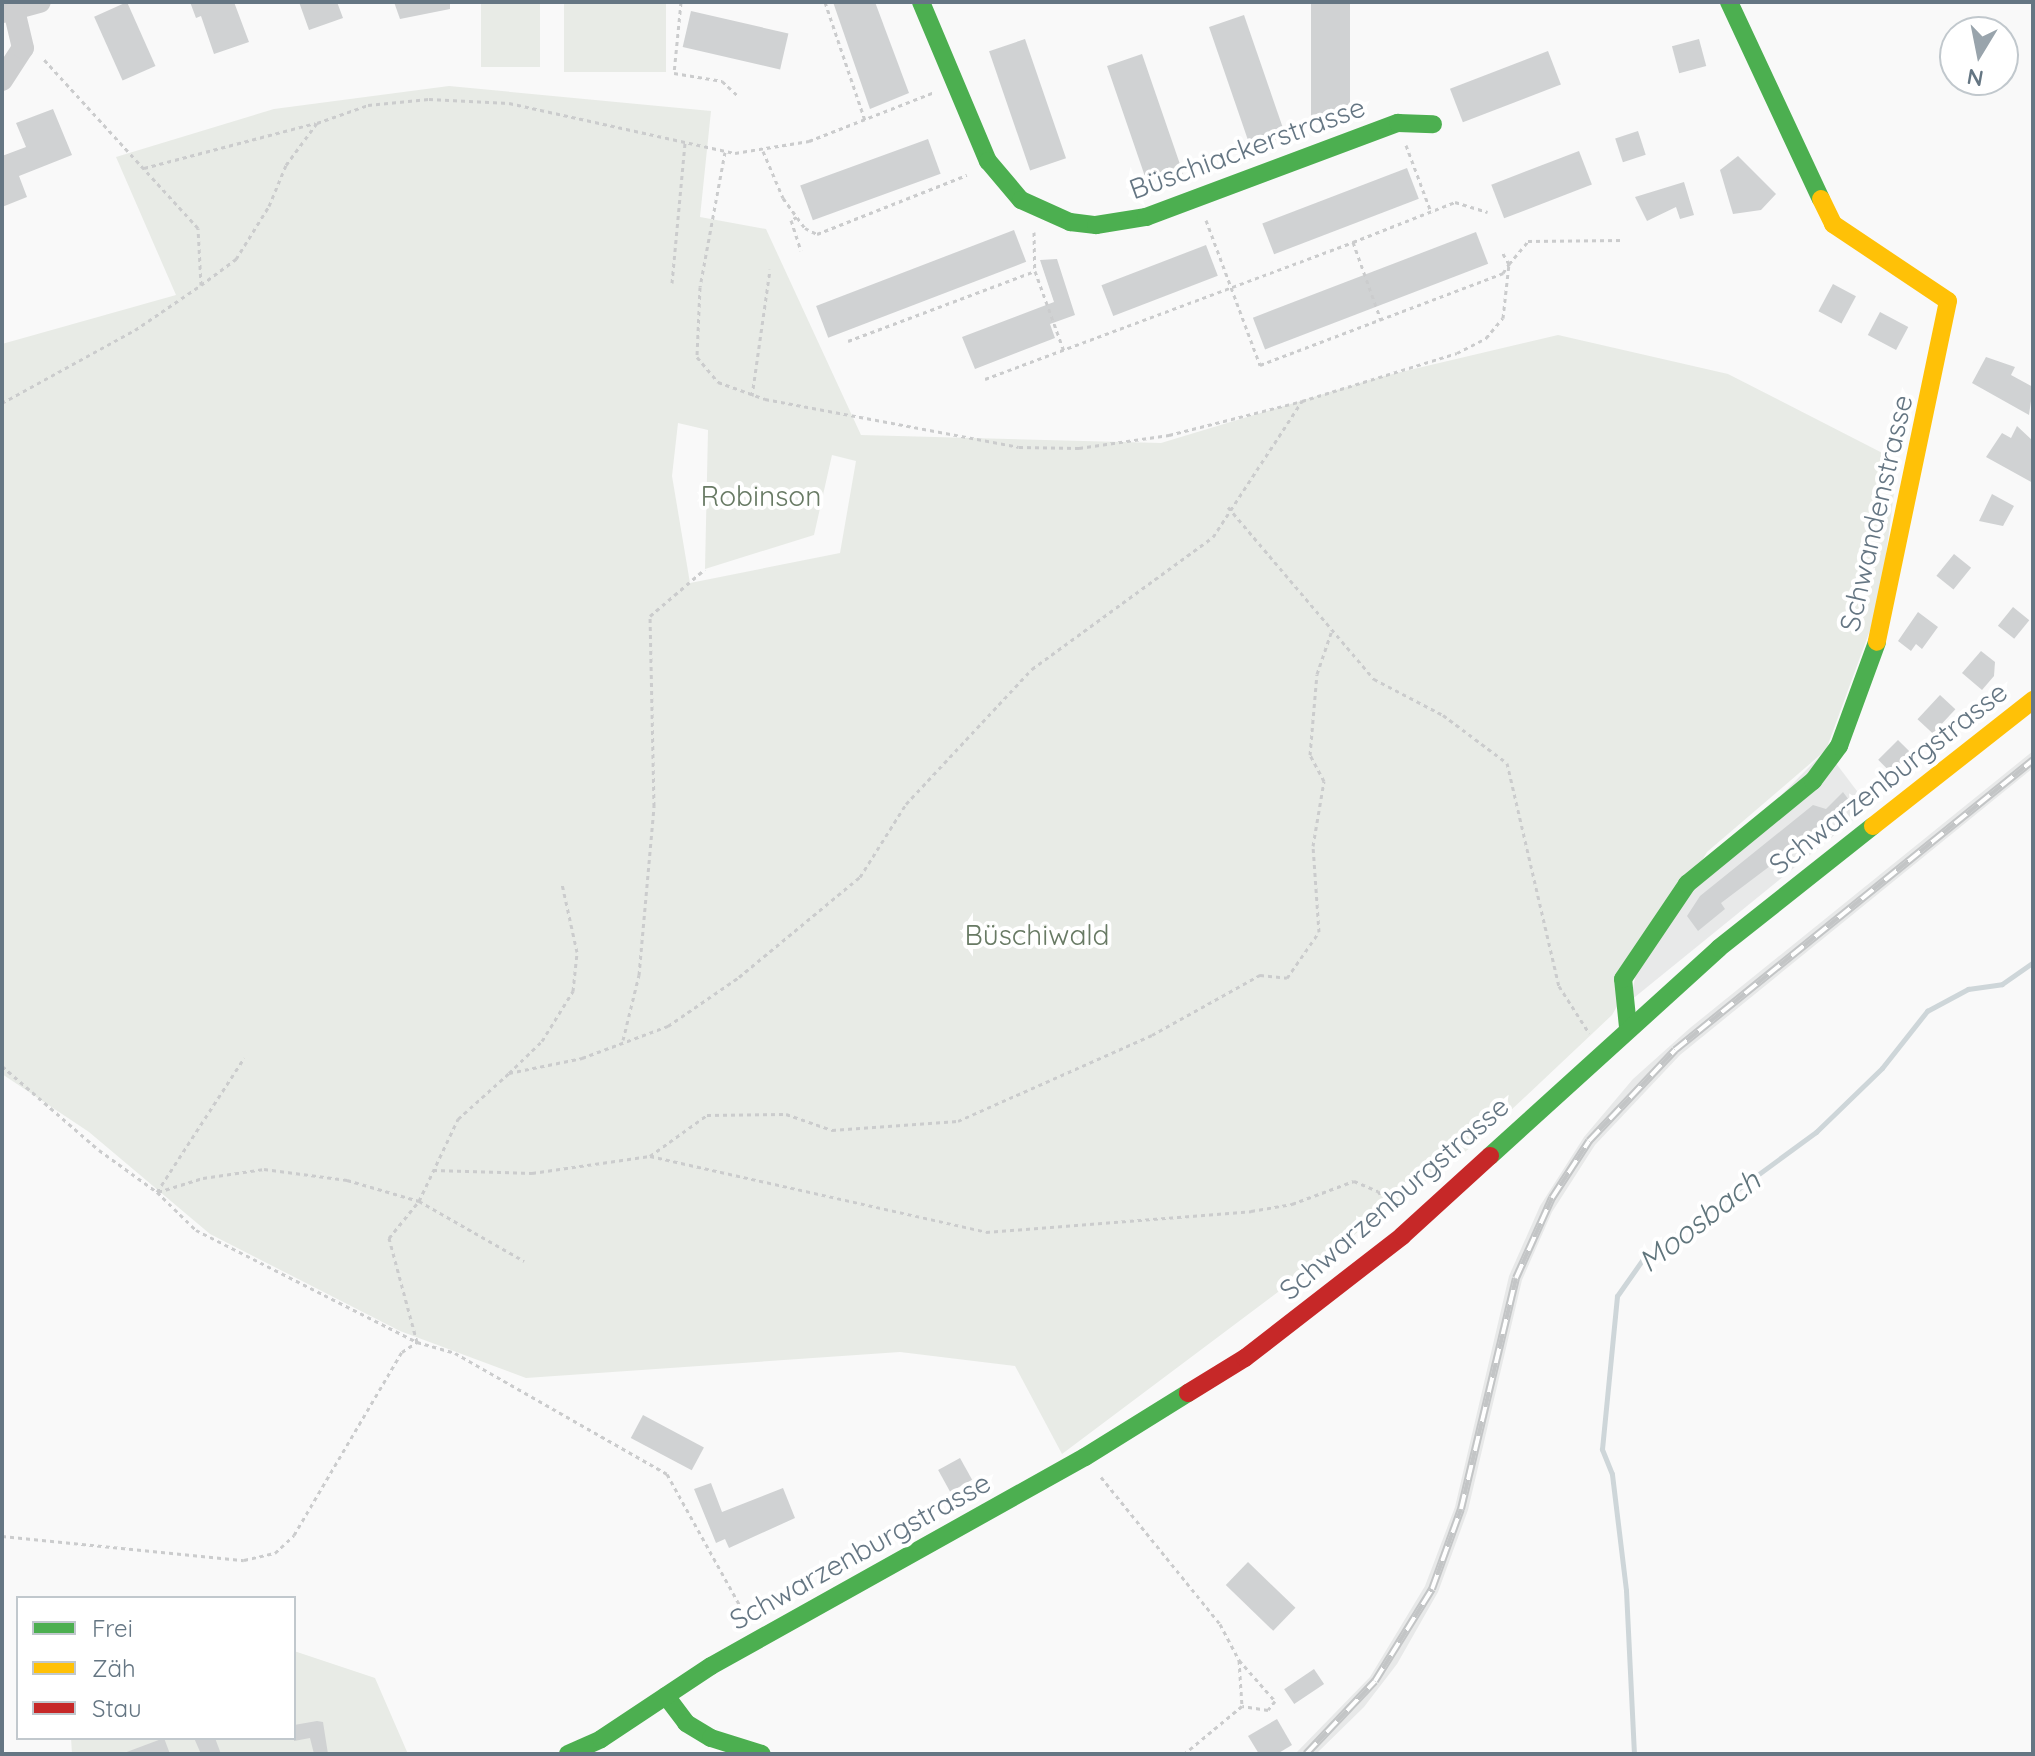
<!DOCTYPE html>
<meta charset="utf-8">
<style>
body{margin:0}
#map{position:relative;width:2035px;height:1756px;overflow:hidden;background:#f9f9f9;font-family:Quicksand,sans-serif}
div>[style]{position:absolute}
.built>*{inset:0;background:#e8e9e9}
.green>*{inset:0;background:#e8ebe6;transform-origin:0 0}
.stream>*{height:5px;margin:-2.5px;padding:0 2.5px;transform-origin:2.5px;border-radius:2.5px;background:#ced6d9}
.building>*{inset:0;background:#d0d2d3;transform-origin:0 0}
.path>*{height:3px;margin-top:-1.5px;transform-origin:0;background:repeating-linear-gradient(90deg,#cbcccd 0 4px,transparent 0 8px)}
.street>*{height:22px;margin:-11px;padding:0 11px;transform-origin:11px;border-radius:11px;background:#cecfd0}
.fast>*{height:18px;margin:-9px;padding:0 9px;transform-origin:9px;border-radius:9px;background:#4caf50}
.slow>*{height:18px;margin:-9px;padding:0 9px;transform-origin:9px;border-radius:9px;background:#ffc107}
.jam>*{height:18px;margin:-9px;padding:0 9px;transform-origin:9px;border-radius:9px;background:#c62828}
.rail>*{height:8px;margin-top:-4px;transform-origin:0;background:repeating-linear-gradient(90deg,#fff 0 15px,#c3c5c6 0 30px);box-sizing:border-box;border-block:2px solid #c3c5c6}
span{translate:-50% -50%;white-space:nowrap;text-align:center;line-height:1.15;-webkit-text-stroke:8px #fff;paint-order:stroke}
.street-label{font-size:28px;color:#657683}
.park-label{font-size:28px;color:#687a64}
.water-label{font-size:30px;color:#60757c;font-style:italic}
.frame{position:absolute;inset:0;border:4px solid #657683;pointer-events:none}
.legend{position:absolute;left:16px;top:1596px;width:280px;height:144px;box-sizing:border-box;background:#fff;border:2px solid #c1c8cd;margin:0;padding:10px 14px;list-style:none;font-size:24px;color:#657683}
.legend li{display:flex;align-items:center;gap:16px;height:40px}
.legend b{width:40px;border:2px solid #c1c8cd}
.north{position:absolute;left:1939px;top:16px;width:80px;height:80px;box-sizing:border-box;background:#fff;border:2px solid #c1c8cd;border-radius:50%;rotate:190deg;font-size:22px;font-weight:700;line-height:32px;text-align:center;color:#657683}
.north::after{content:'';display:block;margin:auto;width:28px;height:36px;background:#99a4ac;clip-path:polygon(50% 0,100% 100%,50% 72%,0 100%)}
</style>
<div id="map">
<div class="built">
<i style="clip-path:polygon(1826px 750px,1869px 807px,1630px 1001px,1638px 965px,1691px 886px)"></i>
<i style="clip-path:polygon(2033px 751px,2033px 768px,1680px 1055px,1595px 1145px,1552px 1212px,1522px 1280px,1468px 1510px,1438px 1592px,1397px 1664px,1364px 1707px,1316px 1754px,1295px 1754px,1370px 1677px,1425px 1586px,1455px 1507px,1509px 1276px,1540px 1206px,1584px 1137px,1633px 1079px,1690px 1028px)"></i>
</div>
<div class="green">
<i style="left:481px;top:2px;width:59px;height:65px"></i>
<i style="left:564px;top:2px;width:102px;height:70px"></i>
<i style="clip-path:polygon(evenodd,449px 86px,711px 111px,700px 217px,766px 229px,861px 435px,1161px 443px,1380px 377px,1558px 335px,1728px 374px,1898px 461px,1880px 603px,1826px 750px,1707px 852px,1612px 1015px,1474px 1145px,1062px 1454px,1015px 1366px,900px 1352px,526px 1378px,400px 1331px,210px 1234px,89px 1132px,2px 1074px,2px 344px,176px 295px,116px 157px,274px 109px,449px 86px,678px 423px,708px 430px,705px 569px,814px 535px,832px 455px,856px 461px,840px 553px,690px 583px,672px 476px,678px 423px)"></i>
<i style="clip-path:polygon(294px 1651px,375px 1678px,408px 1754px,72px 1754px,71px 1738px,294px 1738px)"></i>
</div>
<div class="stream">
<i style="left:1634px;top:1754px;width:164px;rotate:-92.8deg"></i>
<i style="left:1626px;top:1590px;width:117px;rotate:-96.9deg"></i>
<i style="left:1612px;top:1474px;width:27px;rotate:-112deg"></i>
<i style="left:1602px;top:1449px;width:154px;rotate:-84.4deg"></i>
<i style="left:1617px;top:1296px;width:45px;rotate:-54.9deg"></i>
<i style="left:1643px;top:1259px;width:215px;rotate:-36.3deg"></i>
<i style="left:1816px;top:1132px;width:92px;rotate:-44.1deg"></i>
<i style="left:1882px;top:1068px;width:73px;rotate:-51.7deg"></i>
<i style="left:1927px;top:1011px;width:47px;rotate:-28.2deg"></i>
<i style="left:1968px;top:989px;width:34px;rotate:-8deg"></i>
<i style="left:2002px;top:984px;width:38px;rotate:-35deg"></i>
</div>
<div class="building">
<i style="left:127px;top:2px;width:70px;height:36px;rotate:66deg"></i>
<i style="clip-path:polygon(190px 2px,234px 2px,249px 42px,214px 54px,201px 16px,196px 18px)"></i>
<i style="clip-path:polygon(299px 2px,337px 2px,343px 18px,309px 30px)"></i>
<i style="clip-path:polygon(394px 2px,450px 2px,450px 9px,400px 19px)"></i>
<i style="clip-path:polygon(833px 2px,875px 2px,909px 93px,870px 109px)"></i>
<i style="left:1311px;top:2px;width:39px;height:114px"></i>
<i style="left:691px;top:11px;width:100px;height:37px;rotate:13deg"></i>
<i style="left:1244px;top:15px;width:128px;height:37px;rotate:71deg"></i>
<i style="left:1025px;top:39px;width:126px;height:38px;rotate:71deg"></i>
<i style="left:1699px;top:39px;width:28px;height:28px;rotate:75deg"></i>
<i style="left:1548px;top:51px;width:36px;height:105px;rotate:69deg"></i>
<i style="left:1142px;top:54px;width:127px;height:37px;rotate:71deg"></i>
<i style="clip-path:polygon(53px 109px,72px 155px,19px 176px,27px 197px,2px 207px,2px 156px,26px 147px,16px 123px)"></i>
<i style="left:1638px;top:131px;width:25px;height:24px;rotate:72deg"></i>
<i style="left:928px;top:139px;width:37px;height:136px;rotate:70deg"></i>
<i style="left:1579px;top:151px;width:36px;height:94px;rotate:69deg"></i>
<i style="clip-path:polygon(1738px 156px,1776px 194px,1761px 210px,1733px 214px,1720px 170px)"></i>
<i style="left:1407px;top:168px;width:33px;height:155px;rotate:69deg"></i>
<i style="clip-path:polygon(1684px 182px,1694px 215px,1680px 219px,1676px 207px,1647px 221px,1635px 197px)"></i>
<i style="left:1014px;top:230px;width:34px;height:212px;rotate:69deg"></i>
<i style="left:1476px;top:232px;width:34px;height:239px;rotate:69deg"></i>
<i style="left:1206px;top:245px;width:33px;height:112px;rotate:69deg"></i>
<i style="clip-path:polygon(1057px 259px,1075px 315px,1050px 324px,1055px 338px,975px 369px,962px 337px,1054px 302px,1040px 260px)"></i>
<i style="left:1833px;top:284px;width:26px;height:31px;rotate:28deg"></i>
<i style="left:1880px;top:312px;width:32px;height:26px;rotate:28deg"></i>
<i style="clip-path:polygon(1986px 357px,2015px 367px,2011px 375px,2033px 387px,2029px 415px,1972px 383px)"></i>
<i style="clip-path:polygon(2017px 426px,2033px 441px,2033px 483px,1986px 457px,2002px 433px,2011px 438px)"></i>
<i style="clip-path:polygon(1992px 494px,2014px 506px,2003px 526px,1979px 521px)"></i>
<i style="left:1954px;top:554px;width:22px;height:28px;rotate:39deg"></i>
<i style="left:2013px;top:607px;width:21px;height:24px;rotate:39deg"></i>
<i style="clip-path:polygon(1918px 612px,1938px 627px,1922px 649px,1916px 644px,1911px 651px,1898px 641px)"></i>
<i style="clip-path:polygon(1981px 651px,1995px 662px,1994px 676px,1982px 690px,1962px 673px)"></i>
<i style="left:1940px;top:695px;width:21px;height:33px;rotate:43deg"></i>
<i style="left:1898px;top:740px;width:21px;height:28px;rotate:45deg"></i>
<i style="clip-path:polygon(1843px 792px,1852px 804px,1721px 903px,1725px 909px,1698px 931px,1687px 916px,1700px 896px,1813px 805px,1826px 809px)"></i>
<i style="left:643px;top:1415px;width:69px;height:26px;rotate:28deg"></i>
<i style="left:960px;top:1458px;width:25px;height:25px;rotate:61deg"></i>
<i style="clip-path:polygon(711px 1483px,722px 1512px,783px 1488px,795px 1518px,729px 1548px,725px 1539px,716px 1543px,694px 1489px)"></i>
<i style="left:1248px;top:1562px;width:66px;height:32px;rotate:44deg"></i>
<i style="left:1314px;top:1669px;width:18px;height:36px;rotate:56deg"></i>
<i style="clip-path:polygon(1277px 1719px,1292px 1745px,1277px 1754px,1259px 1754px,1248px 1736px)"></i>
<i style="clip-path:polygon(317px 1721px,323px 1722px,328px 1754px,314px 1754px,310px 1738px,294px 1741px,294px 1725px)"></i>
<i style="clip-path:polygon(164px 1738px,170px 1754px,125px 1754px,124px 1753px)"></i>
<i style="clip-path:polygon(194px 1738px,215px 1738px,221px 1754px,201px 1754px)"></i>
</div>
<div class="path">
<i style="left:681px;top:2px;width:71px;rotate:95.6deg"></i>
<i style="left:674px;top:73px;width:49px;rotate:9.5deg"></i>
<i style="left:722px;top:81px;width:22px;rotate:43deg"></i>
<i style="left:825px;top:2px;width:125px;rotate:71.3deg"></i>
<i style="left:1406px;top:145px;width:72px;rotate:69.5deg"></i>
<i style="left:763px;top:151px;width:51px;rotate:66.9deg"></i>
<i style="left:783px;top:198px;width:37px;rotate:54deg"></i>
<i style="left:805px;top:228px;width:13px;rotate:27deg"></i>
<i style="left:817px;top:234px;width:161px;rotate:-21.5deg"></i>
<i style="left:725px;top:152px;width:137px;rotate:100.5deg"></i>
<i style="left:700px;top:287px;width:70px;rotate:92.5deg"></i>
<i style="left:697px;top:357px;width:33px;rotate:50deg"></i>
<i style="left:718px;top:382px;width:50px;rotate:19.9deg"></i>
<i style="left:765px;top:399px;width:258px;rotate:10.7deg"></i>
<i style="left:1019px;top:447px;width:60px;rotate:1deg"></i>
<i style="left:1079px;top:448px;width:91px;rotate:-8.2deg"></i>
<i style="left:1169px;top:435px;width:137px;rotate:-14.3deg"></i>
<i style="left:1302px;top:401px;width:162px;rotate:-17.2deg"></i>
<i style="left:1457px;top:353px;width:33px;rotate:-27deg"></i>
<i style="left:1486px;top:338px;width:26px;rotate:-50deg"></i>
<i style="left:1503px;top:318px;width:54px;rotate:-83.7deg"></i>
<i style="left:1509px;top:264px;width:30px;rotate:-50deg"></i>
<i style="left:1528px;top:241px;width:96px;rotate:-0.6deg"></i>
<i style="left:144px;top:168px;width:177px;rotate:-14.7deg"></i>
<i style="left:797px;top:217px;width:7px;rotate:153deg"></i>
<i style="left:791px;top:220px;width:32px;rotate:72deg"></i>
<i style="left:1206px;top:220px;width:155px;rotate:69.6deg"></i>
<i style="left:1260px;top:365px;width:260px;rotate:-20.7deg"></i>
<i style="left:1503px;top:273px;width:11px;rotate:-56deg"></i>
<i style="left:1509px;top:264px;width:14px;rotate:-120deg"></i>
<i style="left:1034px;top:232px;width:39px;rotate:89deg"></i>
<i style="left:1035px;top:271px;width:85px;rotate:70.1deg"></i>
<i style="left:1353px;top:242px;width:110px;rotate:-21.4deg"></i>
<i style="left:1455px;top:202px;width:34px;rotate:17deg"></i>
<i style="left:672px;top:283px;width:142px;rotate:-84.7deg"></i>
<i style="left:201px;top:285px;width:44px;rotate:-36.6deg"></i>
<i style="left:236px;top:259px;width:62px;rotate:-58.1deg"></i>
<i style="left:269px;top:206px;width:44px;rotate:-67.5deg"></i>
<i style="left:286px;top:165px;width:52px;rotate:-53.6deg"></i>
<i style="left:317px;top:123px;width:54px;rotate:-19.4deg"></i>
<i style="left:368px;top:105px;width:61px;rotate:-5.6deg"></i>
<i style="left:429px;top:99px;width:80px;rotate:2.9deg"></i>
<i style="left:509px;top:103px;width:231px;rotate:12.5deg"></i>
<i style="left:735px;top:153px;width:75px;rotate:-9.2deg"></i>
<i style="left:809px;top:141px;width:135px;rotate:-21.3deg"></i>
<i style="left:848px;top:341px;width:200px;rotate:-20.5deg"></i>
<i style="left:985px;top:379px;width:393px;rotate:-20.4deg"></i>
<i style="left:1353px;top:242px;width:83px;rotate:70.3deg"></i>
<i style="left:752px;top:396px;width:128px;rotate:-81.9deg"></i>
<i style="left:2px;top:403px;width:152px;rotate:-28.8deg"></i>
<i style="left:135px;top:330px;width:80px;rotate:-34.3deg"></i>
<i style="left:201px;top:285px;width:57px;rotate:-93deg"></i>
<i style="left:198px;top:228px;width:231px;rotate:-132.4deg"></i>
<i style="left:1228px;top:507px;width:226px;rotate:49.7deg"></i>
<i style="left:1374px;top:679px;width:78px;rotate:27.6deg"></i>
<i style="left:1443px;top:715px;width:80px;rotate:36.9deg"></i>
<i style="left:1507px;top:763px;width:229px;rotate:76.9deg"></i>
<i style="left:1559px;top:986px;width:56px;rotate:57.4deg"></i>
<i style="left:623px;top:1040px;width:67px;rotate:-76.2deg"></i>
<i style="left:639px;top:975px;width:170px;rotate:-84.9deg"></i>
<i style="left:654px;top:806px;width:190px;rotate:-91.2deg"></i>
<i style="left:650px;top:616px;width:72px;rotate:-40.5deg"></i>
<i style="left:2px;top:1066px;width:128px;rotate:40.9deg"></i>
<i style="left:99px;top:1150px;width:72px;rotate:35.9deg"></i>
<i style="left:157px;top:1192px;width:54px;rotate:44.3deg"></i>
<i style="left:196px;top:1230px;width:248px;rotate:26.9deg"></i>
<i style="left:509px;top:1073px;width:46px;rotate:-44.1deg"></i>
<i style="left:542px;top:1041px;width:59px;rotate:-58.2deg"></i>
<i style="left:573px;top:991px;width:39px;rotate:-84deg"></i>
<i style="left:577px;top:952px;width:70px;rotate:-102.4deg"></i>
<i style="left:650px;top:1156px;width:70px;rotate:-35.7deg"></i>
<i style="left:707px;top:1115px;width:79px;rotate:-0.7deg"></i>
<i style="left:786px;top:1114px;width:49px;rotate:19.2deg"></i>
<i style="left:832px;top:1130px;width:126px;rotate:-4.1deg"></i>
<i style="left:958px;top:1121px;width:212px;rotate:-23.9deg"></i>
<i style="left:1152px;top:1035px;width:124px;rotate:-29.1deg"></i>
<i style="left:1260px;top:975px;width:27px;rotate:6deg"></i>
<i style="left:1287px;top:978px;width:56px;rotate:-55.2deg"></i>
<i style="left:1319px;top:932px;width:86px;rotate:-94deg"></i>
<i style="left:1313px;top:846px;width:66px;rotate:-80.4deg"></i>
<i style="left:1324px;top:781px;width:30px;rotate:-118deg"></i>
<i style="left:1310px;top:755px;width:81px;rotate:-85.1deg"></i>
<i style="left:1317px;top:674px;width:46px;rotate:-71.2deg"></i>
<i style="left:433px;top:1170px;width:99px;rotate:1.7deg"></i>
<i style="left:532px;top:1173px;width:119px;rotate:-8.2deg"></i>
<i style="left:650px;top:1156px;width:344px;rotate:12.7deg"></i>
<i style="left:986px;top:1232px;width:266px;rotate:-4.5deg"></i>
<i style="left:1251px;top:1211px;width:42px;rotate:-9.7deg"></i>
<i style="left:1292px;top:1204px;width:66px;rotate:-20.4deg"></i>
<i style="left:1354px;top:1181px;width:26px;rotate:23deg"></i>
<i style="left:1378px;top:1191px;width:25px;rotate:56deg"></i>
<i style="left:157px;top:1192px;width:160px;rotate:-57deg"></i>
<i style="left:158px;top:1192px;width:47px;rotate:-17.3deg"></i>
<i style="left:203px;top:1178px;width:62px;rotate:-8.4deg"></i>
<i style="left:264px;top:1169px;width:84px;rotate:7.5deg"></i>
<i style="left:347px;top:1180px;width:75px;rotate:16.3deg"></i>
<i style="left:419px;top:1201px;width:121px;rotate:29.7deg"></i>
<i style="left:417px;top:1342px;width:108px;rotate:-105.1deg"></i>
<i style="left:389px;top:1238px;width:48px;rotate:-51deg"></i>
<i style="left:419px;top:1201px;width:91px;rotate:-64.6deg"></i>
<i style="left:458px;top:1119px;width:69px;rotate:-42deg"></i>
<i style="left:509px;top:1073px;width:75px;rotate:-11.6deg"></i>
<i style="left:582px;top:1058px;width:92px;rotate:-20.4deg"></i>
<i style="left:668px;top:1026px;width:86px;rotate:-34.6deg"></i>
<i style="left:739px;top:977px;width:157px;rotate:-39.6deg"></i>
<i style="left:860px;top:877px;width:86px;rotate:-57.8deg"></i>
<i style="left:906px;top:804px;width:185px;rotate:-47deg"></i>
<i style="left:1032px;top:669px;width:224px;rotate:-36.1deg"></i>
<i style="left:1213px;top:537px;width:163px;rotate:-56.8deg"></i>
<i style="left:1101px;top:1477px;width:189px;rotate:51deg"></i>
<i style="left:1220px;top:1624px;width:41px;rotate:62.2deg"></i>
<i style="left:1239px;top:1660px;width:46px;rotate:86.3deg"></i>
<i style="left:1242px;top:1706px;width:75px;rotate:140.4deg"></i>
<i style="left:2px;top:1536px;width:243px;rotate:5.7deg"></i>
<i style="left:244px;top:1560px;width:32px;rotate:-13deg"></i>
<i style="left:275px;top:1553px;width:26px;rotate:-43deg"></i>
<i style="left:294px;top:1535px;width:212px;rotate:-59.5deg"></i>
<i style="left:402px;top:1352px;width:18px;rotate:-34deg"></i>
<i style="left:417px;top:1342px;width:40px;rotate:16deg"></i>
<i style="left:455px;top:1353px;width:244px;rotate:29.7deg"></i>
<i style="left:667px;top:1474px;width:167px;rotate:61deg"></i>
<i style="left:1239px;top:1660px;width:55px;rotate:48.7deg"></i>
<i style="left:1275px;top:1701px;width:11px;rotate:128deg"></i>
<i style="left:1268px;top:1710px;width:26px;rotate:-171deg"></i>
</div>
<div class="street">
<i style="left:2px;top:12px;width:39px;rotate:-15deg"></i>
<i style="left:2px;top:80px;width:38px;rotate:-57deg"></i>
<i style="left:23px;top:48px;width:47px;rotate:-103.4deg"></i>
</div>
<div class="fast">
<i style="left:921px;top:2px;width:173px;rotate:67.2deg"></i>
<i style="left:988px;top:161px;width:51px;rotate:49.8deg"></i>
<i style="left:1021px;top:200px;width:54px;rotate:24.2deg"></i>
<i style="left:1070px;top:222px;width:26px;rotate:7deg"></i>
<i style="left:1096px;top:225px;width:51px;rotate:-9.1deg"></i>
<i style="left:1146px;top:217px;width:269px;rotate:-20.5deg"></i>
<i style="left:1398px;top:123px;width:35px;rotate:2deg"></i>
<i style="left:1729px;top:2px;width:217px;rotate:65deg"></i>
<i style="left:1628px;top:1027px;width:48px;rotate:-95.9deg"></i>
<i style="left:1623px;top:979px;width:115px;rotate:-56deg"></i>
<i style="left:1687px;top:884px;width:163px;rotate:-39.3deg"></i>
<i style="left:1813px;top:781px;width:44px;rotate:-53.4deg"></i>
<i style="left:1839px;top:746px;width:111px;rotate:-69.9deg"></i>
<i style="left:1490px;top:1156px;width:309px;rotate:-42.2deg"></i>
<i style="left:1719px;top:948px;width:196px;rotate:-38.4deg"></i>
<i style="left:666px;top:1696px;width:34px;rotate:53deg"></i>
<i style="left:686px;top:1723px;width:29px;rotate:31deg"></i>
<i style="left:711px;top:1738px;width:53px;rotate:17.4deg"></i>
<i style="left:568px;top:1754px;width:36px;rotate:-24deg"></i>
<i style="left:601px;top:1739px;width:132px;rotate:-33.6deg"></i>
<i style="left:711px;top:1666px;width:428px;rotate:-29.2deg"></i>
<i style="left:1085px;top:1457px;width:121px;rotate:-31.9deg"></i>
</div>
<div class="slow">
<i style="left:1821px;top:199px;width:28px;rotate:64deg"></i>
<i style="left:1833px;top:224px;width:138px;rotate:33.8deg"></i>
<i style="left:1948px;top:301px;width:348px;rotate:101.8deg"></i>
<i style="left:1873px;top:826px;width:204px;rotate:-38.2deg"></i>
</div>
<div class="jam">
<i style="left:1188px;top:1393px;width:67px;rotate:-31.6deg"></i>
<i style="left:1245px;top:1358px;width:199px;rotate:-37.8deg"></i>
<i style="left:1402px;top:1236px;width:119px;rotate:-42.3deg"></i>
</div>
<div class="rail">
<i style="left:1306px;top:1754px;width:100px;rotate:-46.6deg"></i>
<i style="left:1375px;top:1681px;width:108px;rotate:-58.2deg"></i>
<i style="left:1432px;top:1589px;width:85px;rotate:-70.1deg"></i>
<i style="left:1461px;top:1509px;width:237px;rotate:-76.6deg"></i>
<i style="left:1516px;top:1278px;width:88px;rotate:-65.8deg"></i>
<i style="left:1552px;top:1198px;width:68px;rotate:-57deg"></i>
<i style="left:1589px;top:1141px;width:125px;rotate:-46.6deg"></i>
<i style="left:1675px;top:1050px;width:461px;rotate:-39deg"></i>
</div>
<div class="street-label">
<span style="left:1247px;top:148px;rotate:-20deg">Büschiackerstrasse</span>
<span style="left:1876px;top:513px;rotate:-77deg">Schwandenstrasse</span>
<span style="left:1888px;top:778px;rotate:-38deg">Schwarzenburgstrasse</span>
<span style="left:1394px;top:1198px;rotate:-41deg">Schwarzenburgstrasse</span>
<span style="left:860px;top:1551px;rotate:-29deg">Schwarzenburgstrasse</span>
</div>
<div class="park-label">
<span style="left:761px;top:496px">Robinson</span>
<span style="left:1037px;top:935px">Büschiwald</span>
</div>
<div class="water-label">
<span style="left:1699px;top:1221px;rotate:-38deg">Moosbach</span>
</div>
<div class="frame"></div>
<ul class="legend">
<li><b style="height:10px;background:#4caf50"></b>Frei</li>
<li><b style="height:10px;background:#ffc107"></b>Zäh</li>
<li><b style="height:10px;background:#c62828"></b>Stau</li>
</ul>
<div class="north">N</div>
</div>
